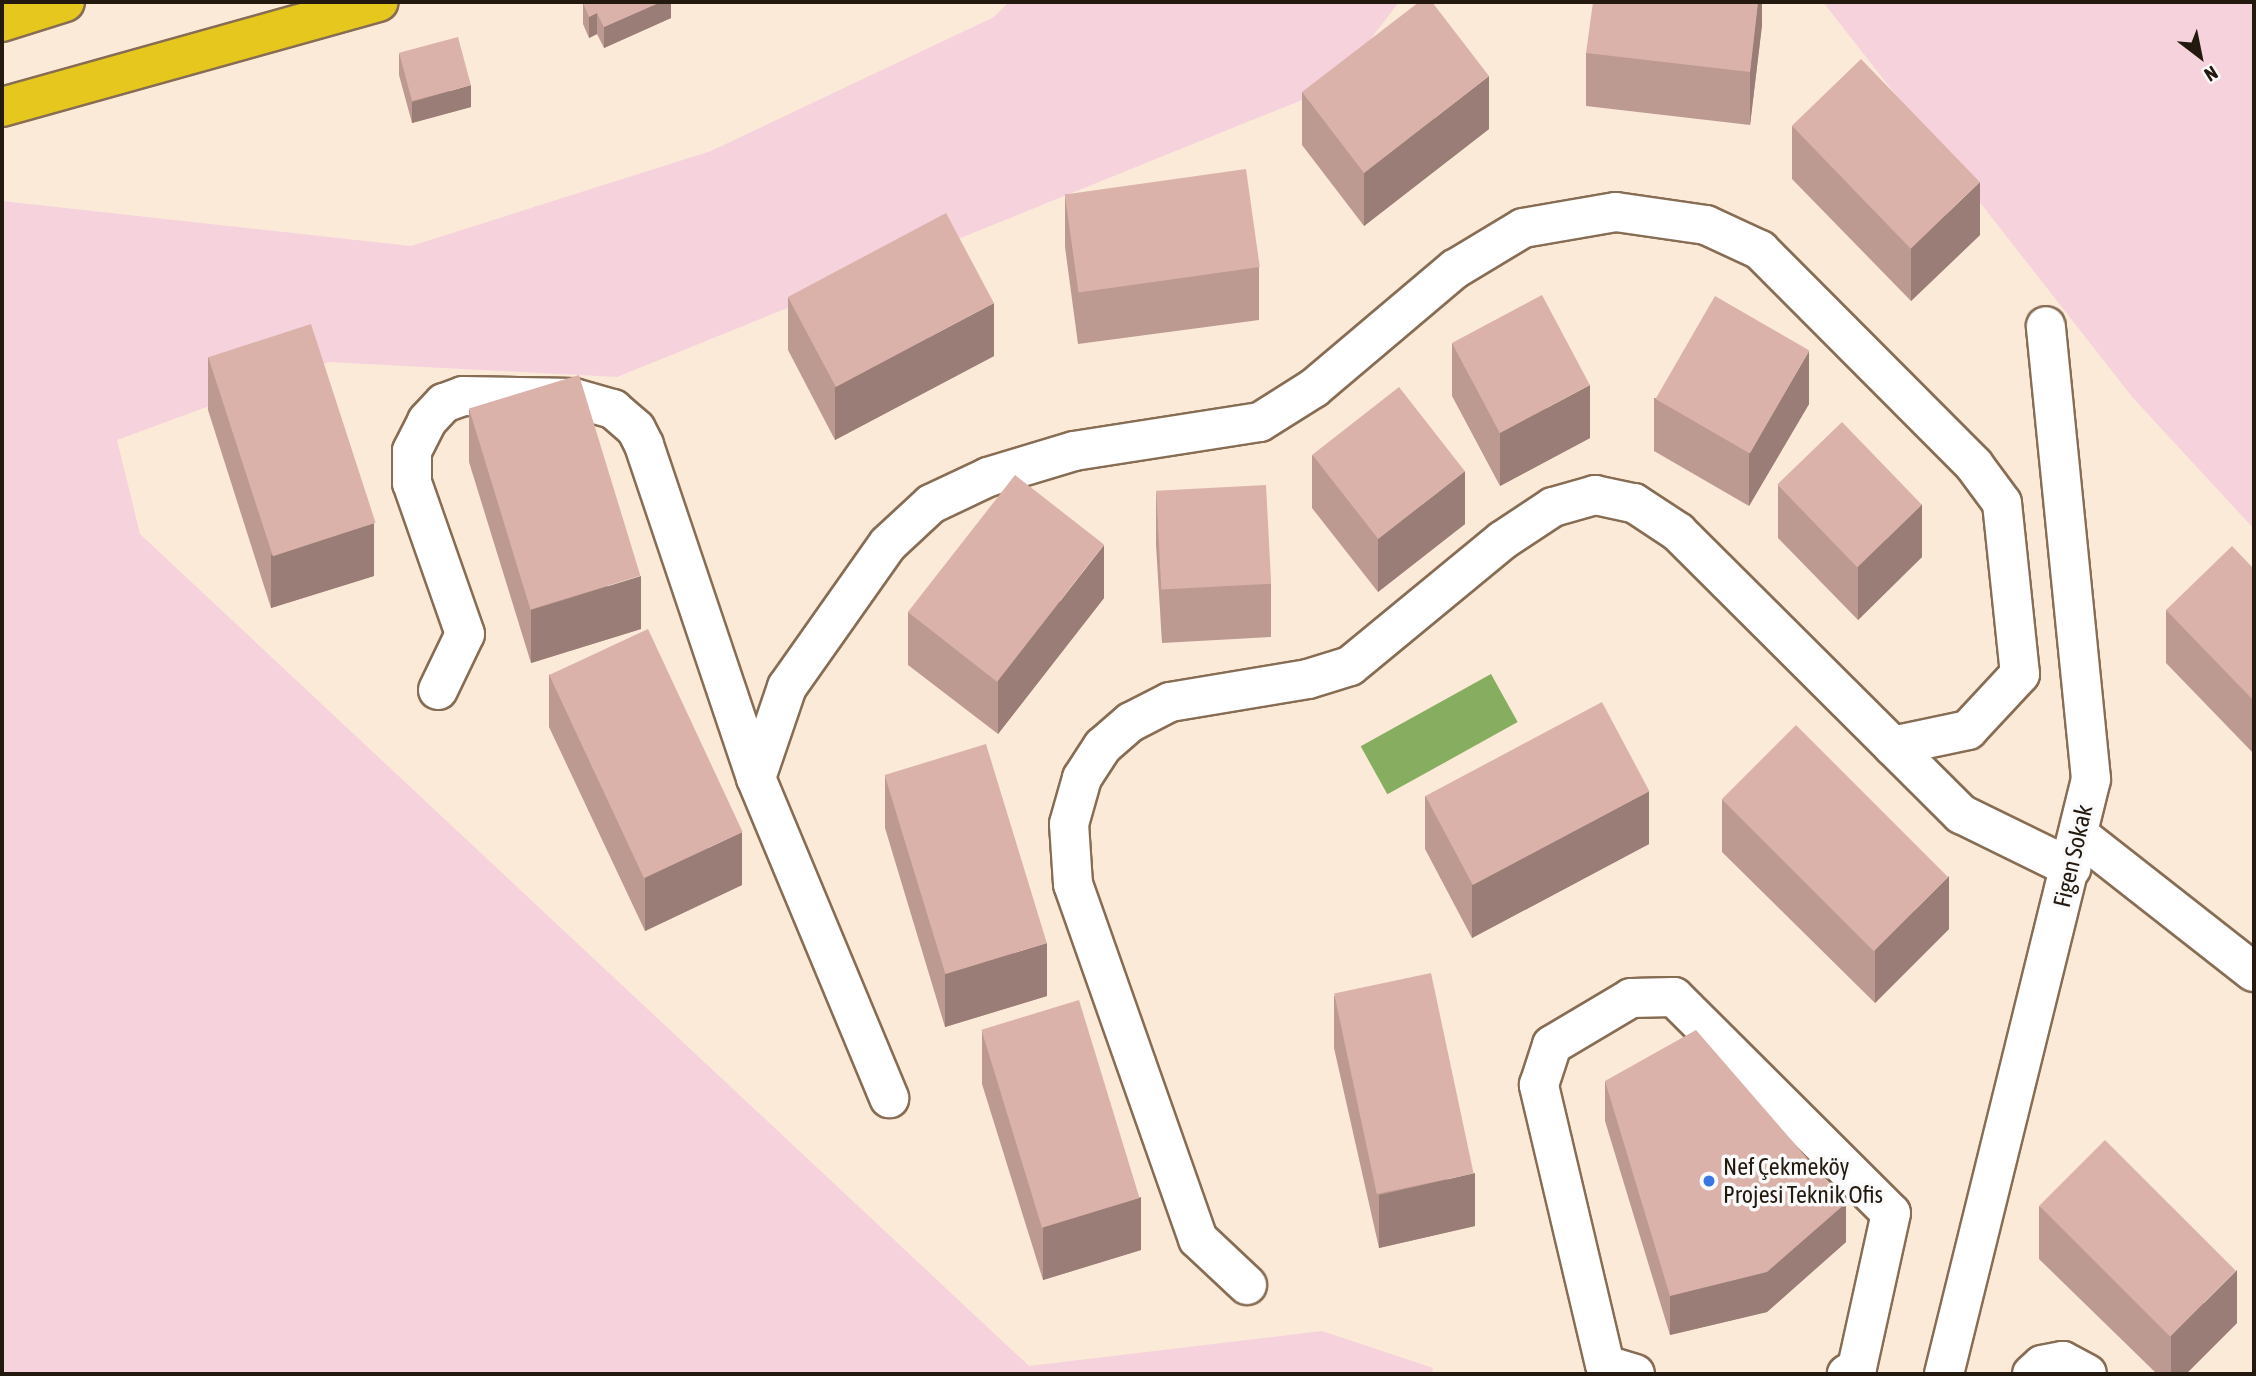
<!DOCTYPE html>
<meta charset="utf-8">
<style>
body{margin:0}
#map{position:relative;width:2256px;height:1376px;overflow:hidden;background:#fcead9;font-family:"Asap Condensed",sans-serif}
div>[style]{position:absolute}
.green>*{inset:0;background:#f5d2dc}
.water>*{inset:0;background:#87ad61;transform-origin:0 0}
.roads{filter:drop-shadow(2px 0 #876d54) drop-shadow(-2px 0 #876d54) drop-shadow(0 2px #876d54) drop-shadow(0 -2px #876d54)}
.minor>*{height:38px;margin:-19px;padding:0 19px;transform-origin:19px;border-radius:19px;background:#fff}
.motorway>*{height:38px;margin:-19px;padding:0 19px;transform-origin:19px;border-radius:19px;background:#e5c71e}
.wall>*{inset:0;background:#bc9991}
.shaded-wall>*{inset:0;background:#997d76}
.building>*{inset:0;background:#dbb2a9;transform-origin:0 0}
.dots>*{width:19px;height:19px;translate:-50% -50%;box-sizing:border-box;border:4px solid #fafafa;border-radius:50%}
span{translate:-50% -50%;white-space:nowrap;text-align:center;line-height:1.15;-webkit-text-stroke:7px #fafafa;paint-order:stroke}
.street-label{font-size:24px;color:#24190f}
.poi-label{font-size:24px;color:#24190f}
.left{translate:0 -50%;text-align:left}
.frame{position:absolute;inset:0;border:4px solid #24190f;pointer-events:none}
.north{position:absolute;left:2165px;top:21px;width:70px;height:70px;-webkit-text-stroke:5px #fafafa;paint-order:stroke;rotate:148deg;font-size:19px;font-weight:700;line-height:28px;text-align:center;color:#24190f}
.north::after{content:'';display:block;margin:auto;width:24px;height:32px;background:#24190f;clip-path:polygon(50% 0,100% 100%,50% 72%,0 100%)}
</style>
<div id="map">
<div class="green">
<i style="clip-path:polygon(1009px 2px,1399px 2px,1334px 87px,617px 377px,329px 362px,117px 440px,140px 534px,1029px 1366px,1322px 1331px,1433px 1368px,1432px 1374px,2px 1374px,2px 201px,411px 246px,711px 151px,994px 17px)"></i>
<i style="clip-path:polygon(1823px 2px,2254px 2px,2254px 529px,2133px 398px)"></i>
</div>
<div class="water">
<i style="left:1491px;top:674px;width:55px;height:149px;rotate:61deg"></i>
</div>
<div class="roads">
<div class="minor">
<i style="left:438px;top:690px;width:62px;rotate:-64.3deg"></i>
<i style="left:465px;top:634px;width:160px;rotate:-109.3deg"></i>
<i style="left:412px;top:483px;width:32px;rotate:-90deg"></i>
<i style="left:412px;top:451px;width:34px;rotate:-63deg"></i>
<i style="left:427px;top:421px;width:25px;rotate:-47deg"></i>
<i style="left:444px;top:403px;width:20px;rotate:-20deg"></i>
<i style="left:463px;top:396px;width:111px;rotate:1deg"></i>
<i style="left:574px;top:398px;width:41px;rotate:15.8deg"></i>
<i style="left:613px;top:409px;width:30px;rotate:41deg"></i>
<i style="left:636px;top:429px;width:18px;rotate:63deg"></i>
<i style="left:644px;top:445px;width:351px;rotate:71.4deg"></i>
<i style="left:756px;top:778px;width:347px;rotate:67.4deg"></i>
<i style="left:756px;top:778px;width:96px;rotate:-71.2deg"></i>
<i style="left:787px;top:687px;width:175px;rotate:-54.8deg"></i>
<i style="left:888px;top:544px;width:59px;rotate:-42.9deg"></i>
<i style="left:931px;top:504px;width:63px;rotate:-25.3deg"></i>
<i style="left:988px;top:477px;width:90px;rotate:-16.8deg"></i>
<i style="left:1074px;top:451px;width:188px;rotate:-8.9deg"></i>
<i style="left:1260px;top:422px;width:64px;rotate:-32.2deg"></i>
<i style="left:1314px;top:388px;width:185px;rotate:-40.2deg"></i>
<i style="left:1455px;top:269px;width:79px;rotate:-31.1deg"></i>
<i style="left:1523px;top:228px;width:94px;rotate:-9.8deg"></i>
<i style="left:1616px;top:212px;width:91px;rotate:8.2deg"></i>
<i style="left:1706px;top:225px;width:60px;rotate:24.8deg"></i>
<i style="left:1760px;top:250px;width:303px;rotate:45.1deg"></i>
<i style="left:1974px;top:465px;width:47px;rotate:53.6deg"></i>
<i style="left:2002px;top:503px;width:172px;rotate:84deg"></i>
<i style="left:2020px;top:674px;width:76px;rotate:132.9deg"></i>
<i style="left:1968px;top:730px;width:77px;rotate:168deg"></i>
<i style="left:2079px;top:835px;width:222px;rotate:38.1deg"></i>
<i style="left:1247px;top:1285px;width:67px;rotate:-136.8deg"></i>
<i style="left:1198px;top:1239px;width:376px;rotate:-109.4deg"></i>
<i style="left:1073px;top:884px;width:60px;rotate:-93.8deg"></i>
<i style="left:1069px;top:824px;width:48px;rotate:-74.2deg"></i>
<i style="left:1082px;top:778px;width:38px;rotate:-57deg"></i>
<i style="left:1103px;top:746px;width:37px;rotate:-41deg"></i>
<i style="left:1131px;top:722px;width:44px;rotate:-27.1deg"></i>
<i style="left:1170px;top:702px;width:140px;rotate:-9.5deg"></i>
<i style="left:1308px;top:679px;width:44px;rotate:-17.2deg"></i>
<i style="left:1350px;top:666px;width:198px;rotate:-39.5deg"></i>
<i style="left:1503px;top:540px;width:60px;rotate:-33.4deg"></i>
<i style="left:1553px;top:507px;width:44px;rotate:-15.9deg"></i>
<i style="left:1595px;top:495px;width:40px;rotate:12deg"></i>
<i style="left:1634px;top:503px;width:53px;rotate:33.4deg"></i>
<i style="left:1678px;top:532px;width:400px;rotate:44.9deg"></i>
<i style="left:1961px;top:814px;width:123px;rotate:26.1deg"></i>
<i style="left:1635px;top:1374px;width:31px;rotate:-163deg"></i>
<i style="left:1605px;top:1365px;width:288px;rotate:-103.3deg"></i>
<i style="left:1539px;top:1085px;width:42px;rotate:-72deg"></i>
<i style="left:1552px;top:1045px;width:92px;rotate:-30.7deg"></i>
<i style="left:1631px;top:998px;width:43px;rotate:-1.3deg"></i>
<i style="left:1674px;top:997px;width:306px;rotate:44.9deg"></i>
<i style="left:1891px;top:1213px;width:159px;rotate:102.4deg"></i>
<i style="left:1857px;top:1368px;width:12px;rotate:149deg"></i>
<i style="left:1944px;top:1374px;width:613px;rotate:-76.12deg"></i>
<i style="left:2091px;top:779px;width:455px;rotate:-95.7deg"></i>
<i style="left:2032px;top:1374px;width:13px;rotate:-42deg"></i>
<i style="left:2042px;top:1365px;width:21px;rotate:-11deg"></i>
<i style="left:2063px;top:1361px;width:27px;rotate:28deg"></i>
</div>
<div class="motorway">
<i style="left:2px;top:22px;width:66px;rotate:-17.6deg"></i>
<i style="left:2px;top:107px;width:391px;rotate:-15.6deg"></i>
</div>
</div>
<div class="wall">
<i style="clip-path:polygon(671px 2px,671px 18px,604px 48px,597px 34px,589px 38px,583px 24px,583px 3px)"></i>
<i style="clip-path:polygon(1762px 2px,1762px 25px,1750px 125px,1586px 106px,1586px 53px)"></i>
<i style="clip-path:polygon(399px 53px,471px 107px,412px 123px,399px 75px)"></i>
<i style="clip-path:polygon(1302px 92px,1489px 129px,1364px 226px,1302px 145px)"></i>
<i style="clip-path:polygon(1792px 126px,1980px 235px,1911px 301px,1792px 179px)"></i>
<i style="clip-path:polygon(1065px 194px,1259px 267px,1259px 320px,1078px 344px,1065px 247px)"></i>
<i style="clip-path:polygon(788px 297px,994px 356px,835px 440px,788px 350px)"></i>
<i style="clip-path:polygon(1452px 343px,1590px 438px,1500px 486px,1452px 396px)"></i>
<i style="clip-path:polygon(208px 357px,374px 576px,271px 608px,208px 410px)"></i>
<i style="clip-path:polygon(1654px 398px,1809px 404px,1749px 506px,1654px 451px)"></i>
<i style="clip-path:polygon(469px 409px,641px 629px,531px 663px,469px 462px)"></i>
<i style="clip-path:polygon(1312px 455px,1465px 524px,1378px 592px,1312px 508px)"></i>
<i style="clip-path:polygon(1778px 485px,1922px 557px,1858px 620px,1778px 538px)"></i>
<i style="clip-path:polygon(1156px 492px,1271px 584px,1271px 637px,1162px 643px,1156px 545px)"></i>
<i style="clip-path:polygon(2254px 569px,2254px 754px,2166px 663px,2166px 610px)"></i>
<i style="clip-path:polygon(1104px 598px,998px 734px,908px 665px,908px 612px)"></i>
<i style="clip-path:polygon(549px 674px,742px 885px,645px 931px,549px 727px)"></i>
<i style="clip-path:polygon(885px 775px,1047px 996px,945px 1027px,885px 828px)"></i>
<i style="clip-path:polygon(1425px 796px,1649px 844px,1472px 938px,1425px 849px)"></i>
<i style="clip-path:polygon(1722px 799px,1949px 929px,1875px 1003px,1722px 852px)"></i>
<i style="clip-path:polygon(1334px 995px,1475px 1226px,1379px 1248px,1334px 1048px)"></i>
<i style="clip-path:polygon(982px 1031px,1141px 1250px,1043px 1280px,982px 1084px)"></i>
<i style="clip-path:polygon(1605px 1081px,1846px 1242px,1767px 1312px,1670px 1335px,1605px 1121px)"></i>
<i style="clip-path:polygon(2039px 1206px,2237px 1323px,2186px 1374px,2157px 1374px,2039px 1259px)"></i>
</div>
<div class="shaded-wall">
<i style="clip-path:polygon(661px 2px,671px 2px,671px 18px,604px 48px,604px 27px)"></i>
<i style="clip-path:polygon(1758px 2px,1762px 2px,1762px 25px,1750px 125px,1750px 72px)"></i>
<i style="clip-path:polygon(597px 13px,597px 34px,589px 38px,589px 17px)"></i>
<i style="clip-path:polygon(1489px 76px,1489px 129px,1364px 226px,1364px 173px)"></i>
<i style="clip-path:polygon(471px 85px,471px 107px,412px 123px,412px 102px)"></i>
<i style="clip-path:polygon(1980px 182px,1980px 235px,1911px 301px,1911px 248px)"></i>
<i style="clip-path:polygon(994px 303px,994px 356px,835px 440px,835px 387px)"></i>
<i style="clip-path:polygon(1809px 351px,1809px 404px,1749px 506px,1749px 453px)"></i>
<i style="clip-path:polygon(1590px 385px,1590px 438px,1500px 486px,1500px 433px)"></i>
<i style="clip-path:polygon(1465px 471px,1465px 524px,1378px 592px,1378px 539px)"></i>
<i style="clip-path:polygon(1922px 504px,1922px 557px,1858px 620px,1858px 567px)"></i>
<i style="clip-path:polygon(374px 523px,374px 576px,271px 608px,271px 555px)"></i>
<i style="clip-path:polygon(1104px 545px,1104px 598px,998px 734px,998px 681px)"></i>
<i style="clip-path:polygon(641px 576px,641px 629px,531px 663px,531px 610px)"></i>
<i style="clip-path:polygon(1649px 791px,1649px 844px,1472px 938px,1472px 885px)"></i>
<i style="clip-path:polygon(742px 832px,742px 885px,645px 931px,645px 878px)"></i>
<i style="clip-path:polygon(1949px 876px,1949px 929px,1875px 1003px,1875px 950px)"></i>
<i style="clip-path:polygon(1047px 943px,1047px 996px,945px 1027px,945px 974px)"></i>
<i style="clip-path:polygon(1475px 1173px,1475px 1226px,1379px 1248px,1379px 1195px)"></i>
<i style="clip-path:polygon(1141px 1197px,1141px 1250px,1043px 1280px,1043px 1227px)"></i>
<i style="clip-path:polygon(1846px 1203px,1846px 1242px,1767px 1312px,1670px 1335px,1670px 1296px)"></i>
<i style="clip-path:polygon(2237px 1270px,2237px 1323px,2186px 1374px,2171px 1374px,2171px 1336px)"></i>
</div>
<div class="building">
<i style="clip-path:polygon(586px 2px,661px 2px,604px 27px,597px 13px,589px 17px,583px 3px)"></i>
<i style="clip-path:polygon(1419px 2px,1432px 2px,1489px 76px,1364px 173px,1302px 92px)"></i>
<i style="clip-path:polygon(1593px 2px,1758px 2px,1750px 72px,1586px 53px)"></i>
<i style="left:458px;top:37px;width:50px;height:61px;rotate:75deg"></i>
<i style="left:1861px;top:59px;width:171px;height:96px;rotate:46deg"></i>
<i style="left:1246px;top:169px;width:99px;height:183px;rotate:82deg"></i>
<i style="left:946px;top:213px;width:102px;height:179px;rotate:62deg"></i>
<i style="left:1542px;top:295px;width:102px;height:102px;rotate:62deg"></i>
<i style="left:1715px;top:296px;width:109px;height:119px;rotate:30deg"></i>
<i style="left:311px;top:324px;width:209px;height:108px;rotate:72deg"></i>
<i style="left:579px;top:375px;width:210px;height:115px;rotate:73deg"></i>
<i style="left:1399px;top:387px;width:107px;height:110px;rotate:52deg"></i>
<i style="left:1842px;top:422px;width:115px;height:90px;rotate:46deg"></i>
<i style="left:1015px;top:475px;width:113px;height:174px;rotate:38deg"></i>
<i style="left:1266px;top:485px;width:99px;height:110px;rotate:87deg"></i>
<i style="clip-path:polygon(2232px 546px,2254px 569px,2254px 701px,2166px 610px)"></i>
<i style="left:648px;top:629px;width:224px;height:109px;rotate:65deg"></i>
<i style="left:1602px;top:702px;width:101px;height:200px;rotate:62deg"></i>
<i style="left:1796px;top:725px;width:215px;height:105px;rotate:45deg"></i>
<i style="left:986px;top:744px;width:208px;height:106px;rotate:73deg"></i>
<i style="left:1431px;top:973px;width:205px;height:99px;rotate:78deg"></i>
<i style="left:1079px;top:1000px;width:207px;height:102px;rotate:73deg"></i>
<i style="clip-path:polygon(1696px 1030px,1846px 1203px,1767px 1272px,1670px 1296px,1605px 1081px)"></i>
<i style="left:2105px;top:1140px;width:185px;height:93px;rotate:45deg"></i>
</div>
<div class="dots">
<i style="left:1709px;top:1181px;background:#3a75e4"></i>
</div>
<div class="street-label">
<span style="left:2073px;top:856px;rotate:-77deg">Figen Sokak</span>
</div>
<div class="poi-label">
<span class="left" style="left:1723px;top:1181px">Nef Çekmeköy<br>Projesi Teknik Ofis</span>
</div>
<div class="frame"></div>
<div class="north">N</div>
</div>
